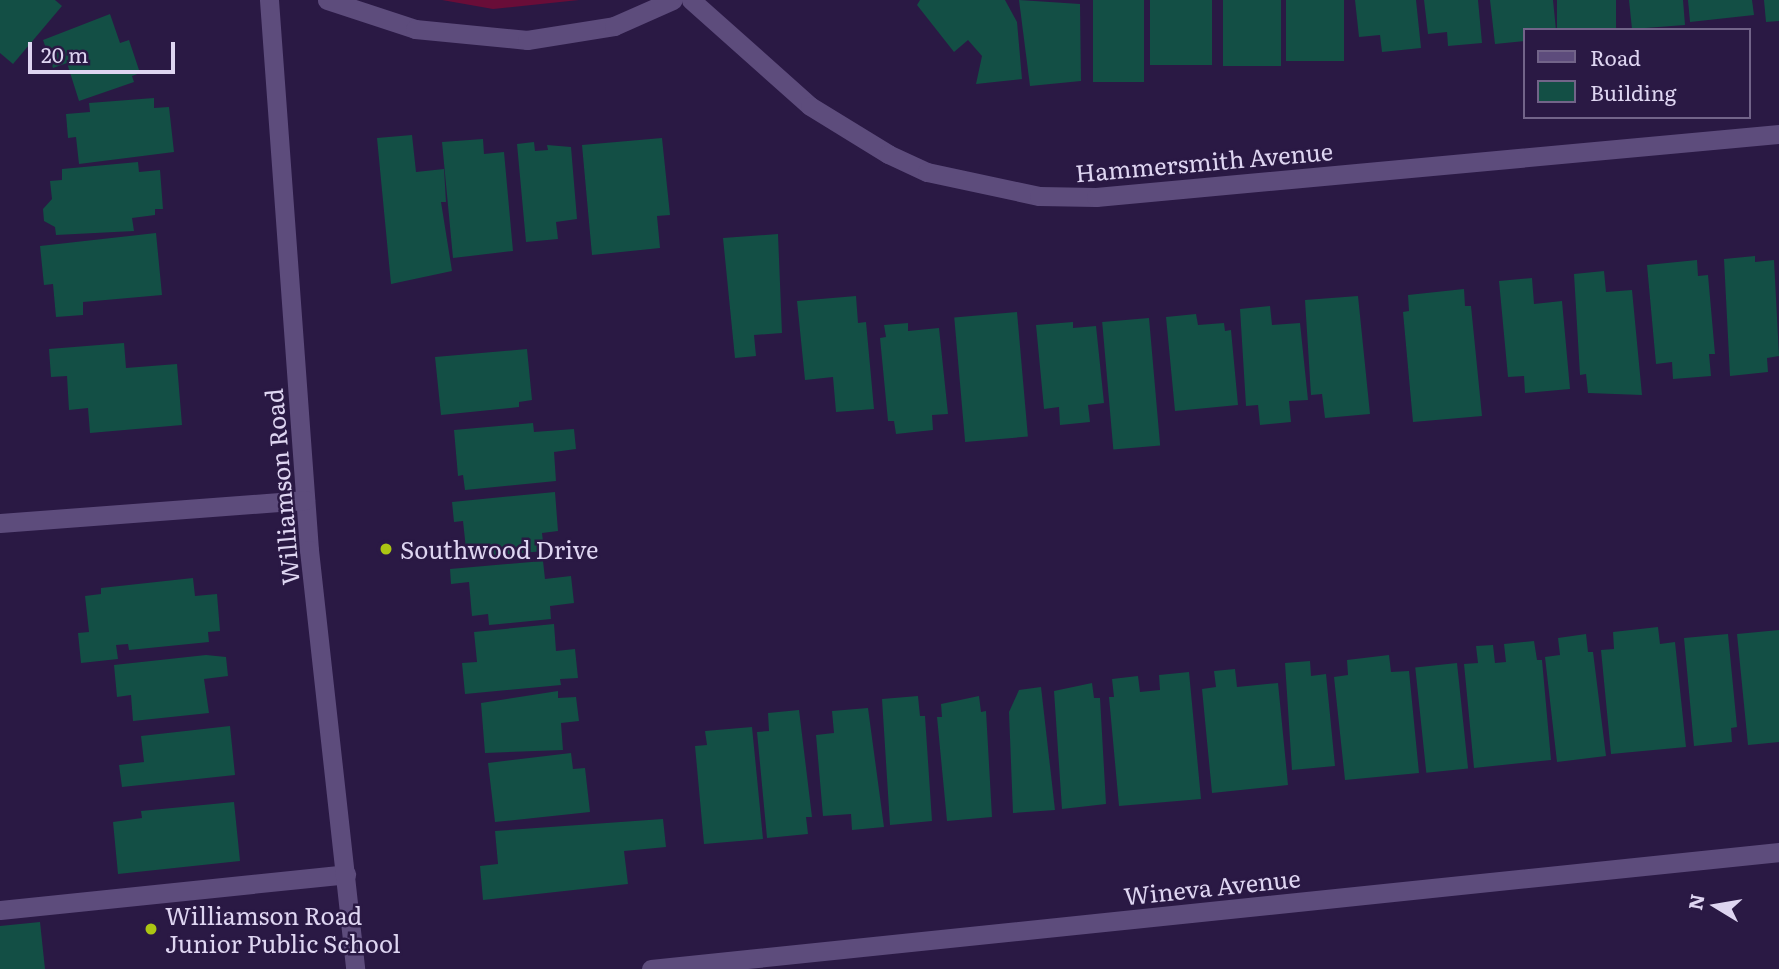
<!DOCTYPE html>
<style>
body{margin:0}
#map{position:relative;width:1779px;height:969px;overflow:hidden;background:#2a1944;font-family:Literata,serif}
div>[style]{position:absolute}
.green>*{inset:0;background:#690d38}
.building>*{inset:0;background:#134f45;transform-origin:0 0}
.service>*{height:19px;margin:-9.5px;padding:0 9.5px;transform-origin:9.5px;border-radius:9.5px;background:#5d4c7c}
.minor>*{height:19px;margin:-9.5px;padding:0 9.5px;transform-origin:9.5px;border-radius:9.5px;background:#5d4c7c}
.dots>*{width:19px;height:19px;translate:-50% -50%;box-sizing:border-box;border:4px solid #2a1944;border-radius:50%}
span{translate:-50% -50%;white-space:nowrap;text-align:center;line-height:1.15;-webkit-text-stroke:5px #2a1944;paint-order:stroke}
.street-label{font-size:24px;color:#ded5f1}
.poi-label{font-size:24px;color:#ded5f1}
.left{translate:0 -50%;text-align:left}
.legend{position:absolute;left:1523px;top:28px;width:228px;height:91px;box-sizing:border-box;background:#2a1944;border:2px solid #726489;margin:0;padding:9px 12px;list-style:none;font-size:21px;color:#ded5f1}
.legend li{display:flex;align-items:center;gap:14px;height:35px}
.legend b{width:35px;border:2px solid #726489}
.north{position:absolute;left:1681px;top:871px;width:70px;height:70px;-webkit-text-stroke:5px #2a1944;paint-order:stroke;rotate:281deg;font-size:19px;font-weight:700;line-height:28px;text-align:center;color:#ded5f1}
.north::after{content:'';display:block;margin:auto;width:24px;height:32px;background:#ded5f1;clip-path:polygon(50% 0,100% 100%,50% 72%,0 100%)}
.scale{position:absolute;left:28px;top:42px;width:147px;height:32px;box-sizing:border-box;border:4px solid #ded5f1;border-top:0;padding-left:9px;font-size:21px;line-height:24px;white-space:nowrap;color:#ded5f1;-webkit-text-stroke:5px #2a1944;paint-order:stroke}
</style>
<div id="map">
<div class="green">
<i style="clip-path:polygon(442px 0,579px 0,493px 9px)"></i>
</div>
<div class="building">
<i style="clip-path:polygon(0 0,55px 0,62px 6px,13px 64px,0 53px)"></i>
<i style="clip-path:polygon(920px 0,1005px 0,1017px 22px,1022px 79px,976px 84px,982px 56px,968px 40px,954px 52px,917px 5px)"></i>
<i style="clip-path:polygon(1019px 0,1080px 4px,1081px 81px,1030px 86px)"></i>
<i style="left:1093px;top:0;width:51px;height:82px"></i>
<i style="left:1150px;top:0;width:62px;height:65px"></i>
<i style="left:1223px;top:0;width:58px;height:66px"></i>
<i style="left:1286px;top:0;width:58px;height:61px"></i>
<i style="clip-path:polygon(1355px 0,1416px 0,1421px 48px,1382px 52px,1380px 35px,1359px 37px)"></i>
<i style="clip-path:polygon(1424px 0,1478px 0,1482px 43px,1448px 46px,1447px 32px,1428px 34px)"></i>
<i style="clip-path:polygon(1490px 0,1553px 0,1556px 30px,1525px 30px,1525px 41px,1495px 44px)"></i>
<i style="left:1557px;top:0;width:59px;height:30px"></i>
<i style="clip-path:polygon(1629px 0,1683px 0,1685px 25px,1632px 29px)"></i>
<i style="clip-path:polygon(1688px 0,1752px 0,1754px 15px,1690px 22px)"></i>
<i style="clip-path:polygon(1764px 0,1779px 0,1779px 21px,1766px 22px)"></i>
<i style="clip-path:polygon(110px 14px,120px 43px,129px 40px,140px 73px,132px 76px,134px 82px,79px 101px,67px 63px,53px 68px,43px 40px)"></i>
<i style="clip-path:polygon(154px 98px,154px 108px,169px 107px,174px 152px,79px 164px,76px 137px,68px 138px,66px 114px,90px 112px,89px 103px)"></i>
<i style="clip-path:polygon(412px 135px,416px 172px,444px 169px,446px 202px,441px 202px,452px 271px,391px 284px,377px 138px)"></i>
<i style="clip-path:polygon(662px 138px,670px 215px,657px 216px,660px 248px,592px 255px,582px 145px)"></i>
<i style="clip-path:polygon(483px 139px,484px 154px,504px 152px,513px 251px,453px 258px,442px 142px)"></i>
<i style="clip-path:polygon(534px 142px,535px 151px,548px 150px,547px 145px,571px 147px,577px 219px,556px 222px,558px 239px,526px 242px,517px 144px)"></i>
<i style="clip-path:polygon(138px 162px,139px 172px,160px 170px,163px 209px,155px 209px,155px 215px,132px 218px,134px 231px,56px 235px,55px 227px,44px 221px,43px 209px,52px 199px,50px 181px,62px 180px,62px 169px)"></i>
<i style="clip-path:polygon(156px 233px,162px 295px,83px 302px,83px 315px,56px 317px,53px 284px,44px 285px,40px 246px)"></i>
<i style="clip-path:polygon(778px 234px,782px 333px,754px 335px,756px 356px,735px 358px,723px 238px)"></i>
<i style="clip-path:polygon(1755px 256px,1755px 262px,1774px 260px,1779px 356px,1767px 358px,1768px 372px,1730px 376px,1724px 259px)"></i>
<i style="clip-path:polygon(1697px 260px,1698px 276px,1708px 275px,1715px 354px,1709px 354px,1711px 376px,1673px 379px,1672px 362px,1656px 364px,1647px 265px)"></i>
<i style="clip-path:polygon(1604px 271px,1606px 292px,1632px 290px,1642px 395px,1588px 393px,1586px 374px,1580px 375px,1574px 274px)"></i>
<i style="clip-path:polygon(1532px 278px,1534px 304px,1562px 301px,1570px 389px,1525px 393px,1524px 376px,1508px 377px,1499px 281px)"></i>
<i style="clip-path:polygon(1464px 289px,1465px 306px,1471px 306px,1482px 416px,1413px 422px,1403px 312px,1409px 311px,1408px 295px)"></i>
<i style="clip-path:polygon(856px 296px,858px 323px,866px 322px,874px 409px,836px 412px,833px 377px,805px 380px,797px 301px)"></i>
<i style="clip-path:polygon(1358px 296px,1370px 414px,1325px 418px,1322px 394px,1311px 395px,1305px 300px)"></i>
<i style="clip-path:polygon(1270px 306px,1272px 325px,1300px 323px,1308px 400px,1289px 401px,1291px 422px,1260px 425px,1258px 405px,1246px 406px,1240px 309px)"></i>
<i style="left:1017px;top:312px;width:125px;height:63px;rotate:85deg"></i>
<i style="clip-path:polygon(1196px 314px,1198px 325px,1224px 323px,1225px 331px,1231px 330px,1238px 405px,1175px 411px,1166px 317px)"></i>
<i style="left:1149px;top:318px;width:128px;height:47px;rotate:85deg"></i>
<i style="clip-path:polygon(1073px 322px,1073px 328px,1096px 326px,1104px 403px,1088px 405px,1090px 422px,1060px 425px,1059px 407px,1044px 409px,1036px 325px)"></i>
<i style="clip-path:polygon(908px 323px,908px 331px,939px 328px,948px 414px,932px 415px,933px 430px,896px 434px,894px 421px,888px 421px,880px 338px,886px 337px,884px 325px)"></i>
<i style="clip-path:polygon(124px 343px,126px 368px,177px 364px,182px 425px,90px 433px,88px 408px,69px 410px,67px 376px,51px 377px,49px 349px)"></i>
<i style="clip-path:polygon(527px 349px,532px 400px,519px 402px,519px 407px,441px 415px,435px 357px)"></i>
<i style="clip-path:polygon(533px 423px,534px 432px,574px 429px,576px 449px,554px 452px,556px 481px,465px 490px,463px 475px,458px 476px,454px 430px)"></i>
<i style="clip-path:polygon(555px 492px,558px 531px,542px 533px,544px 551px,467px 558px,463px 521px,454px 522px,452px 502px)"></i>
<i style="clip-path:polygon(543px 561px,545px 579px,571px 576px,574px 603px,550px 606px,551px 619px,489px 625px,488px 614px,472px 616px,469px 582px,451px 584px,450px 569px)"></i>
<i style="clip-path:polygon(193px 578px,195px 596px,217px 594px,220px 631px,208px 632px,209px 642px,129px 650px,128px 644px,116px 645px,118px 659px,81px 663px,78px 633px,89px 632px,85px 596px,101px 594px,101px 588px)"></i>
<i style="clip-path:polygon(554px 624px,556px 651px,575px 649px,578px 678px,560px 679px,561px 685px,465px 694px,462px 663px,477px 662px,474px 632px)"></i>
<i style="clip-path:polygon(1658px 627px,1660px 644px,1675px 642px,1686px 747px,1611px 754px,1601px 650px,1614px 649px,1613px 632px)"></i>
<i style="clip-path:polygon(1779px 630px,1779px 742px,1748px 745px,1737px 634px)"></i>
<i style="clip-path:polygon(1586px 634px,1588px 652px,1593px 652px,1606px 756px,1557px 762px,1545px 657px,1560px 655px,1558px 638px)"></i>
<i style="clip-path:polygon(1728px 634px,1737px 727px,1731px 728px,1732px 742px,1694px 746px,1684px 638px)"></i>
<i style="clip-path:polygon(1534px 641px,1537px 660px,1542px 660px,1551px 760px,1474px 768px,1464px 664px,1478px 663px,1476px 646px,1493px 645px,1495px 663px,1506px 662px,1504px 644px)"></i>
<i style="clip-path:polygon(206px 655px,226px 657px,228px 676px,204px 679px,209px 713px,133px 721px,131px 695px,117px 697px,114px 665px)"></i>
<i style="clip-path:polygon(1389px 655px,1391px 672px,1409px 671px,1419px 773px,1345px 780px,1334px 677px,1348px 675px,1347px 660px)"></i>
<i style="clip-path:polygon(1310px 661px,1311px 676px,1326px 674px,1335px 766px,1292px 770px,1285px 663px)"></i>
<i style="left:1457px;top:663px;width:106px;height:42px;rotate:84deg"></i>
<i style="clip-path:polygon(1235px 669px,1237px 687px,1278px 683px,1288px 785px,1212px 793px,1202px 689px,1216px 687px,1214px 671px)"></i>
<i style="clip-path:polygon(1189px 672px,1201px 799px,1119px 806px,1109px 697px,1114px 697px,1112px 679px,1138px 676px,1140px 692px,1160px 690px,1159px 675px)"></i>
<i style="clip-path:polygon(1092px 683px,1094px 698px,1100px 698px,1106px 804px,1062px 809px,1054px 691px)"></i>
<i style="clip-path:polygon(1041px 687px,1055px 810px,1013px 813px,1009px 712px,1019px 690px)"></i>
<i style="clip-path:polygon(558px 691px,558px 698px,576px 697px,579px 721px,561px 723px,563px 750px,485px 753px,481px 703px)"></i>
<i style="clip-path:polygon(918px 696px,920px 716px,925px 716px,932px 821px,890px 825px,882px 699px)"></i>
<i style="clip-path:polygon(979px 696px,981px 712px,986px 711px,992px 817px,947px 821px,937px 717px,942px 717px,941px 704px)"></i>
<i style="clip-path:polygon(868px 708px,884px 827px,852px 830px,851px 814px,823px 816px,816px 735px,834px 733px,832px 711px)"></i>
<i style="clip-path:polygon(799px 710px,812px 817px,806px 817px,808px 834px,767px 838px,757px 732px,769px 731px,768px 713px)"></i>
<i style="clip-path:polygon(230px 726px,235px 775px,122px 787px,119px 765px,144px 762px,141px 736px)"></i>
<i style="clip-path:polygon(752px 727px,763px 839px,704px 844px,695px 746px,707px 745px,705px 731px)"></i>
<i style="clip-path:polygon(571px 753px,573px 769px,585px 768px,590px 812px,495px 822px,488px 763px)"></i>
<i style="clip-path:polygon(234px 802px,240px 861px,118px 874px,113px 822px,142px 818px,141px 811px)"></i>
<i style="clip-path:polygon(663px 819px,666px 847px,624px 851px,628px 884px,483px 900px,480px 866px,498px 864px,495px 831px)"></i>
<i style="clip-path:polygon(40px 922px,45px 969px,0 969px,0 926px)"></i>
</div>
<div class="service">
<i style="left:0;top:910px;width:348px;rotate:-5.9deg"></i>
</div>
<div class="minor">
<i style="left:269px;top:0;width:551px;rotate:85.84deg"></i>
<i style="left:309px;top:550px;width:422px;rotate:83.7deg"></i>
<i style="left:327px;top:0;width:93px;rotate:18.2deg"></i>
<i style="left:415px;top:29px;width:113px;rotate:5.6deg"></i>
<i style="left:527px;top:40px;width:88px;rotate:-9.1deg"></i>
<i style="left:614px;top:26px;width:64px;rotate:-23.8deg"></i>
<i style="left:691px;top:0;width:159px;rotate:41.7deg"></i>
<i style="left:810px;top:106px;width:92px;rotate:31.6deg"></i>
<i style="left:888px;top:154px;width:43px;rotate:24.8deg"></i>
<i style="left:927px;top:172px;width:115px;rotate:12.1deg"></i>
<i style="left:1039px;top:196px;width:57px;rotate:1deg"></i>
<i style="left:1096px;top:197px;width:686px;rotate:-5.27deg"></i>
<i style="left:0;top:523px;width:306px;rotate:-4.3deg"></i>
<i style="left:651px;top:969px;width:1134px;rotate:-5.92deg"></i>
</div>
<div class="dots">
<i style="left:386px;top:549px;background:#acc613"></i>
<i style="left:151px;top:929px;background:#acc613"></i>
</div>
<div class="street-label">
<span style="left:1204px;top:161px;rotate:-5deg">Hammersmith Avenue</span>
<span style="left:281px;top:487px;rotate:-95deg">Williamson Road</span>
<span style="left:1212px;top:886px;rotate:-6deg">Wineva Avenue</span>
</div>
<div class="poi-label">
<span class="left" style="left:400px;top:549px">Southwood Drive</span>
<span class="left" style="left:165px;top:929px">Williamson Road<br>Junior Public School</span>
</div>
<ul class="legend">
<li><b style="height:9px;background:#5d4c7c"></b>Road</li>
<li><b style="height:19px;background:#134f45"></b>Building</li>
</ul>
<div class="north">N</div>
<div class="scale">20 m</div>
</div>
